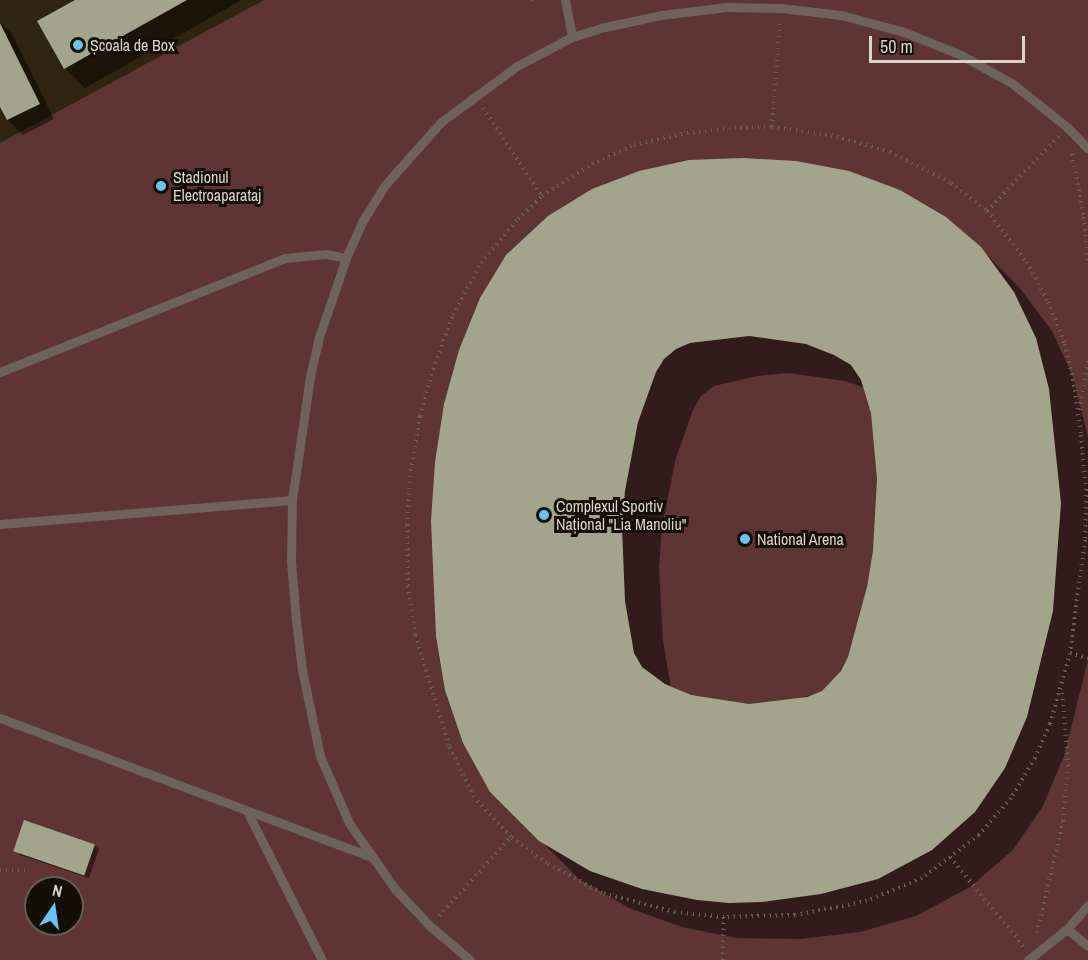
<!DOCTYPE html>
<meta charset="utf-8">
<style>
body{margin:0}
#map{position:relative;width:1088px;height:960px;overflow:hidden;background:#2f240f;font-family:"Archivo Narrow",sans-serif}
div>[style]{position:absolute}
.green>*{inset:0;background:#5f3434}
.shadow>*{inset:0;background:#0007}
.building>*{inset:0;background:#a2a58b;transform-origin:0 0}
.path>*{height:4px;margin-top:-2px;transform-origin:0;background:repeating-linear-gradient(90deg,#695f4d 0 1.5px,transparent 0 6px)}
.lane>*{height:9px;margin:-4.5px;padding:0 4.5px;transform-origin:4.5px;border-radius:4.5px;background:#6d625c}
.dots>*{width:16px;height:16px;translate:-50% -50%;box-sizing:border-box;border:3px solid #130e06;border-radius:50%}
span{translate:-50% -50%;white-space:nowrap;text-align:center;line-height:1.15;-webkit-text-stroke:6px #130e06;paint-order:stroke}
.poi-label{font-size:16px;color:#dcd4c8}
.left{translate:0 -50%;text-align:left}
.north{position:absolute;left:24px;top:876px;width:60px;height:60px;box-sizing:border-box;background:#130e06;border:2px solid #635d54;border-radius:50%;rotate:13deg;font-size:16px;font-weight:700;line-height:24px;text-align:center;color:#dcd4c8}
.north::after{content:'';display:block;margin:auto;width:21px;height:27px;background:#6cc3f2;clip-path:polygon(50% 0,100% 100%,50% 72%,0 100%)}
.scale{position:absolute;left:869px;top:36px;width:156px;height:27px;box-sizing:border-box;border:3px solid #dcd4c8;border-top:0;padding-left:8px;font-size:18px;line-height:21px;white-space:nowrap;color:#dcd4c8;-webkit-text-stroke:4px #130e06;paint-order:stroke}
</style>
<div id="map">
<div class="green">
<i style="clip-path:polygon(evenodd,264px 0,1088px 0,1088px 960px,0 960px,0 143px,264px 0,36px 888px,72px 888px,72px 924px,36px 924px,36px 888px)"></i>
</div>
<div class="shadow">
<i style="clip-path:polygon(78px 0,242px 0,85px 88px,65px 68px)"></i>
<i style="clip-path:polygon(0 22px,12px 34px,54px 119px,23px 135px,8px 120px,0 103px)"></i>
<i style="clip-path:polygon(evenodd,980px 248px,1019px 287px,1052px 331px,1073px 377px,1088px 437px,1088px 660px,1064px 756px,1043px 806px,1013px 850px,970px 887px,916px 916px,860px 932px,801px 939px,736px 938px,682px 927px,629px 908px,579px 879px,491px 791px,445px 404px,980px 248px,788px 373px,845px 381px,865px 388px,872px 413px,878px 479px,874px 551px,860px 622px,843px 672px,823px 692px,779px 703px,749px 706px,691px 696px,671px 688px,663px 640px,659px 567px,662px 529px,675px 461px,693px 410px,701px 396px,714px 386px,757px 376px,788px 373px)"></i>
<i style="clip-path:polygon(94px 845px,99px 849px,89px 878px,20px 855px,15px 850px)"></i>
</div>
<div class="building">
<i style="clip-path:polygon(75px 0,187px 0,64px 69px,37px 21px)"></i>
<i style="clip-path:polygon(0 23px,40px 104px,7px 120px,0 107px)"></i>
<i style="clip-path:polygon(evenodd,743px 158px,796px 161px,849px 171px,900px 190px,946px 217px,981px 247px,1014px 292px,1036px 338px,1049px 389px,1061px 503px,1053px 611px,1027px 717px,1005px 768px,975px 812px,932px 850px,878px 879px,821px 894px,762px 902px,729px 903px,697px 900px,642px 889px,590px 871px,539px 841px,490px 792px,463px 743px,445px 690px,436px 636px,431px 521px,435px 462px,444px 404px,459px 350px,480px 298px,506px 255px,548px 216px,592px 189px,639px 171px,689px 160px,743px 158px,749px 336px,806px 344px,834px 355px,851px 365px,861px 380px,871px 413px,877px 479px,873px 551px,867px 587px,848px 657px,841px 671px,822px 691px,807px 697px,749px 704px,691px 695px,665px 684px,642px 667px,634px 653px,625px 601px,622px 528px,625px 491px,638px 422px,656px 372px,664px 359px,676px 349px,690px 343px,749px 336px)"></i>
<i style="left:24px;top:820px;width:75px;height:33px;rotate:19deg"></i>
</div>
<div class="path">
<i style="left:532px;top:0;width:5px;rotate:79deg"></i>
<i style="left:483px;top:108px;width:106px;rotate:56.2deg"></i>
<i style="left:740px;top:127px;width:32px"></i>
<i style="left:772px;top:127px;width:60px;rotate:7.7deg"></i>
<i style="left:831px;top:135px;width:61px;rotate:16.1deg"></i>
<i style="left:890px;top:152px;width:68px;rotate:26.9deg"></i>
<i style="left:951px;top:183px;width:46px;rotate:37.9deg"></i>
<i style="left:987px;top:211px;width:65px;rotate:51.9deg"></i>
<i style="left:1027px;top:262px;width:45px;rotate:62.3deg"></i>
<i style="left:1048px;top:302px;width:45px;rotate:68deg"></i>
<i style="left:1065px;top:344px;width:47px;rotate:77.7deg"></i>
<i style="left:1075px;top:390px;width:45px;rotate:82.4deg"></i>
<i style="left:1081px;top:435px;width:54px;rotate:84.7deg"></i>
<i style="left:1086px;top:489px;width:51px;rotate:91.1deg"></i>
<i style="left:1085px;top:540px;width:114px;rotate:97.6deg"></i>
<i style="left:1070px;top:653px;width:74px;rotate:105.7deg"></i>
<i style="left:1050px;top:724px;width:37px;rotate:114deg"></i>
<i style="left:1035px;top:758px;width:47px;rotate:121deg"></i>
<i style="left:1011px;top:798px;width:49px;rotate:130.9deg"></i>
<i style="left:979px;top:835px;width:71px;rotate:143deg"></i>
<i style="left:922px;top:878px;width:60px;rotate:157.3deg"></i>
<i style="left:867px;top:901px;width:73px;rotate:169deg"></i>
<i style="left:795px;top:915px;width:71px;rotate:178.4deg"></i>
<i style="left:724px;top:917px;width:49px;rotate:-174.2deg"></i>
<i style="left:675px;top:912px;width:75px;rotate:-165.4deg"></i>
<i style="left:602px;top:893px;width:63px;rotate:-151.4deg"></i>
<i style="left:547px;top:863px;width:44px;rotate:-144.2deg"></i>
<i style="left:511px;top:837px;width:54px;rotate:-132.8deg"></i>
<i style="left:474px;top:797px;width:57px;rotate:-116.1deg"></i>
<i style="left:449px;top:746px;width:116px;rotate:-107deg"></i>
<i style="left:415px;top:635px;width:49px;rotate:-98.1deg"></i>
<i style="left:408px;top:586px;width:61px;rotate:-90.9deg"></i>
<i style="left:407px;top:525px;width:54px;rotate:-85.8deg"></i>
<i style="left:411px;top:471px;width:56px;rotate:-80.7deg"></i>
<i style="left:420px;top:416px;width:49px;rotate:-74.5deg"></i>
<i style="left:433px;top:369px;width:58px;rotate:-69.7deg"></i>
<i style="left:453px;top:315px;width:59px;rotate:-61.7deg"></i>
<i style="left:481px;top:263px;width:57px;rotate:-49.9deg"></i>
<i style="left:518px;top:219px;width:33px;rotate:-44deg"></i>
<i style="left:542px;top:196px;width:59px;rotate:-32.6deg"></i>
<i style="left:592px;top:164px;width:46px;rotate:-24.3deg"></i>
<i style="left:634px;top:145px;width:54px;rotate:-12.8deg"></i>
<i style="left:687px;top:133px;width:53px;rotate:-6.5deg"></i>
<i style="left:772px;top:127px;width:107px;rotate:-85.7deg"></i>
<i style="left:1072px;top:154px;width:64px;rotate:79.2deg"></i>
<i style="left:1084px;top:217px;width:46px;rotate:85deg"></i>
<i style="left:987px;top:211px;width:104px;rotate:-46.2deg"></i>
<i style="left:1080px;top:410px;width:53px;rotate:-81.3deg"></i>
<i style="left:1070px;top:653px;width:19px;rotate:16deg"></i>
<i style="left:950px;top:857px;width:117px;rotate:50.6deg"></i>
<i style="left:0;top:870px;width:25px"></i>
<i style="left:439px;top:916px;width:107px;rotate:-47.7deg"></i>
<i style="left:1037px;top:933px;width:115px;rotate:-76.9deg"></i>
<i style="left:1063px;top:821px;width:55px;rotate:-84.8deg"></i>
<i style="left:1068px;top:766px;width:77px;rotate:-94.5deg"></i>
<i style="left:723px;top:960px;width:43px;rotate:-88.7deg"></i>
</div>
<div class="lane">
<i style="left:565px;top:0;width:38px;rotate:79deg"></i>
<i style="left:0;top:372px;width:307px;rotate:-21.8deg"></i>
<i style="left:285px;top:258px;width:41px;rotate:-5.6deg"></i>
<i style="left:326px;top:254px;width:20px;rotate:11deg"></i>
<i style="left:0;top:524px;width:293px;rotate:-4.7deg"></i>
<i style="left:0;top:718px;width:396px;rotate:20.5deg"></i>
<i style="left:247px;top:811px;width:167px;rotate:63.3deg"></i>
<i style="left:1067px;top:929px;width:27px;rotate:39deg"></i>
<i style="left:470px;top:960px;width:52px;rotate:-139.6deg"></i>
<i style="left:430px;top:926px;width:51px;rotate:-133.4deg"></i>
<i style="left:395px;top:889px;width:80px;rotate:-124.9deg"></i>
<i style="left:349px;top:823px;width:73px;rotate:-113.4deg"></i>
<i style="left:320px;top:756px;width:88px;rotate:-101.8deg"></i>
<i style="left:302px;top:670px;width:49px;rotate:-97deg"></i>
<i style="left:296px;top:621px;width:59px;rotate:-94.8deg"></i>
<i style="left:291px;top:562px;width:62px;rotate:-89.1deg"></i>
<i style="left:292px;top:500px;width:125px;rotate:-81.7deg"></i>
<i style="left:310px;top:376px;width:37px;rotate:-77deg"></i>
<i style="left:318px;top:340px;width:87px;rotate:-71.1deg"></i>
<i style="left:346px;top:258px;width:39px;rotate:-66deg"></i>
<i style="left:362px;top:222px;width:44px;rotate:-58.1deg"></i>
<i style="left:385px;top:185px;width:84px;rotate:-48.4deg"></i>
<i style="left:441px;top:122px;width:94px;rotate:-36.4deg"></i>
<i style="left:517px;top:66px;width:62px;rotate:-27.8deg"></i>
<i style="left:572px;top:37px;width:34px;rotate:-17deg"></i>
<i style="left:605px;top:27px;width:57px;rotate:-12.1deg"></i>
<i style="left:661px;top:15px;width:66px;rotate:-6.9deg"></i>
<i style="left:727px;top:7px;width:54px;rotate:1.1deg"></i>
<i style="left:781px;top:8px;width:60px;rotate:6.7deg"></i>
<i style="left:841px;top:15px;width:65px;rotate:15.1deg"></i>
<i style="left:904px;top:32px;width:61px;rotate:22deg"></i>
<i style="left:961px;top:55px;width:60px;rotate:29.1deg"></i>
<i style="left:1013px;top:84px;width:69px;rotate:38.5deg"></i>
<i style="left:1067px;top:127px;width:30px;rotate:46deg"></i>
<i style="left:1028px;top:960px;width:50px;rotate:-38.5deg"></i>
<i style="left:1067px;top:929px;width:32px;rotate:-49deg"></i>
</div>
<div class="dots">
<i style="left:78px;top:45px;background:#6cc3f2"></i>
<i style="left:161px;top:186px;background:#6cc3f2"></i>
<i style="left:544px;top:515px;background:#6cc3f2"></i>
<i style="left:745px;top:539px;background:#6cc3f2"></i>
</div>
<div class="poi-label">
<span class="left" style="left:90px;top:45px">Școala de Box</span>
<span class="left" style="left:173px;top:186px">Stadionul<br>Electroaparataj</span>
<span class="left" style="left:556px;top:515px">Complexul Sportiv<br>Național "Lia Manoliu"</span>
<span class="left" style="left:757px;top:539px">National Arena</span>
</div>
<div class="north">N</div>
<div class="scale">50 m</div>
</div>
